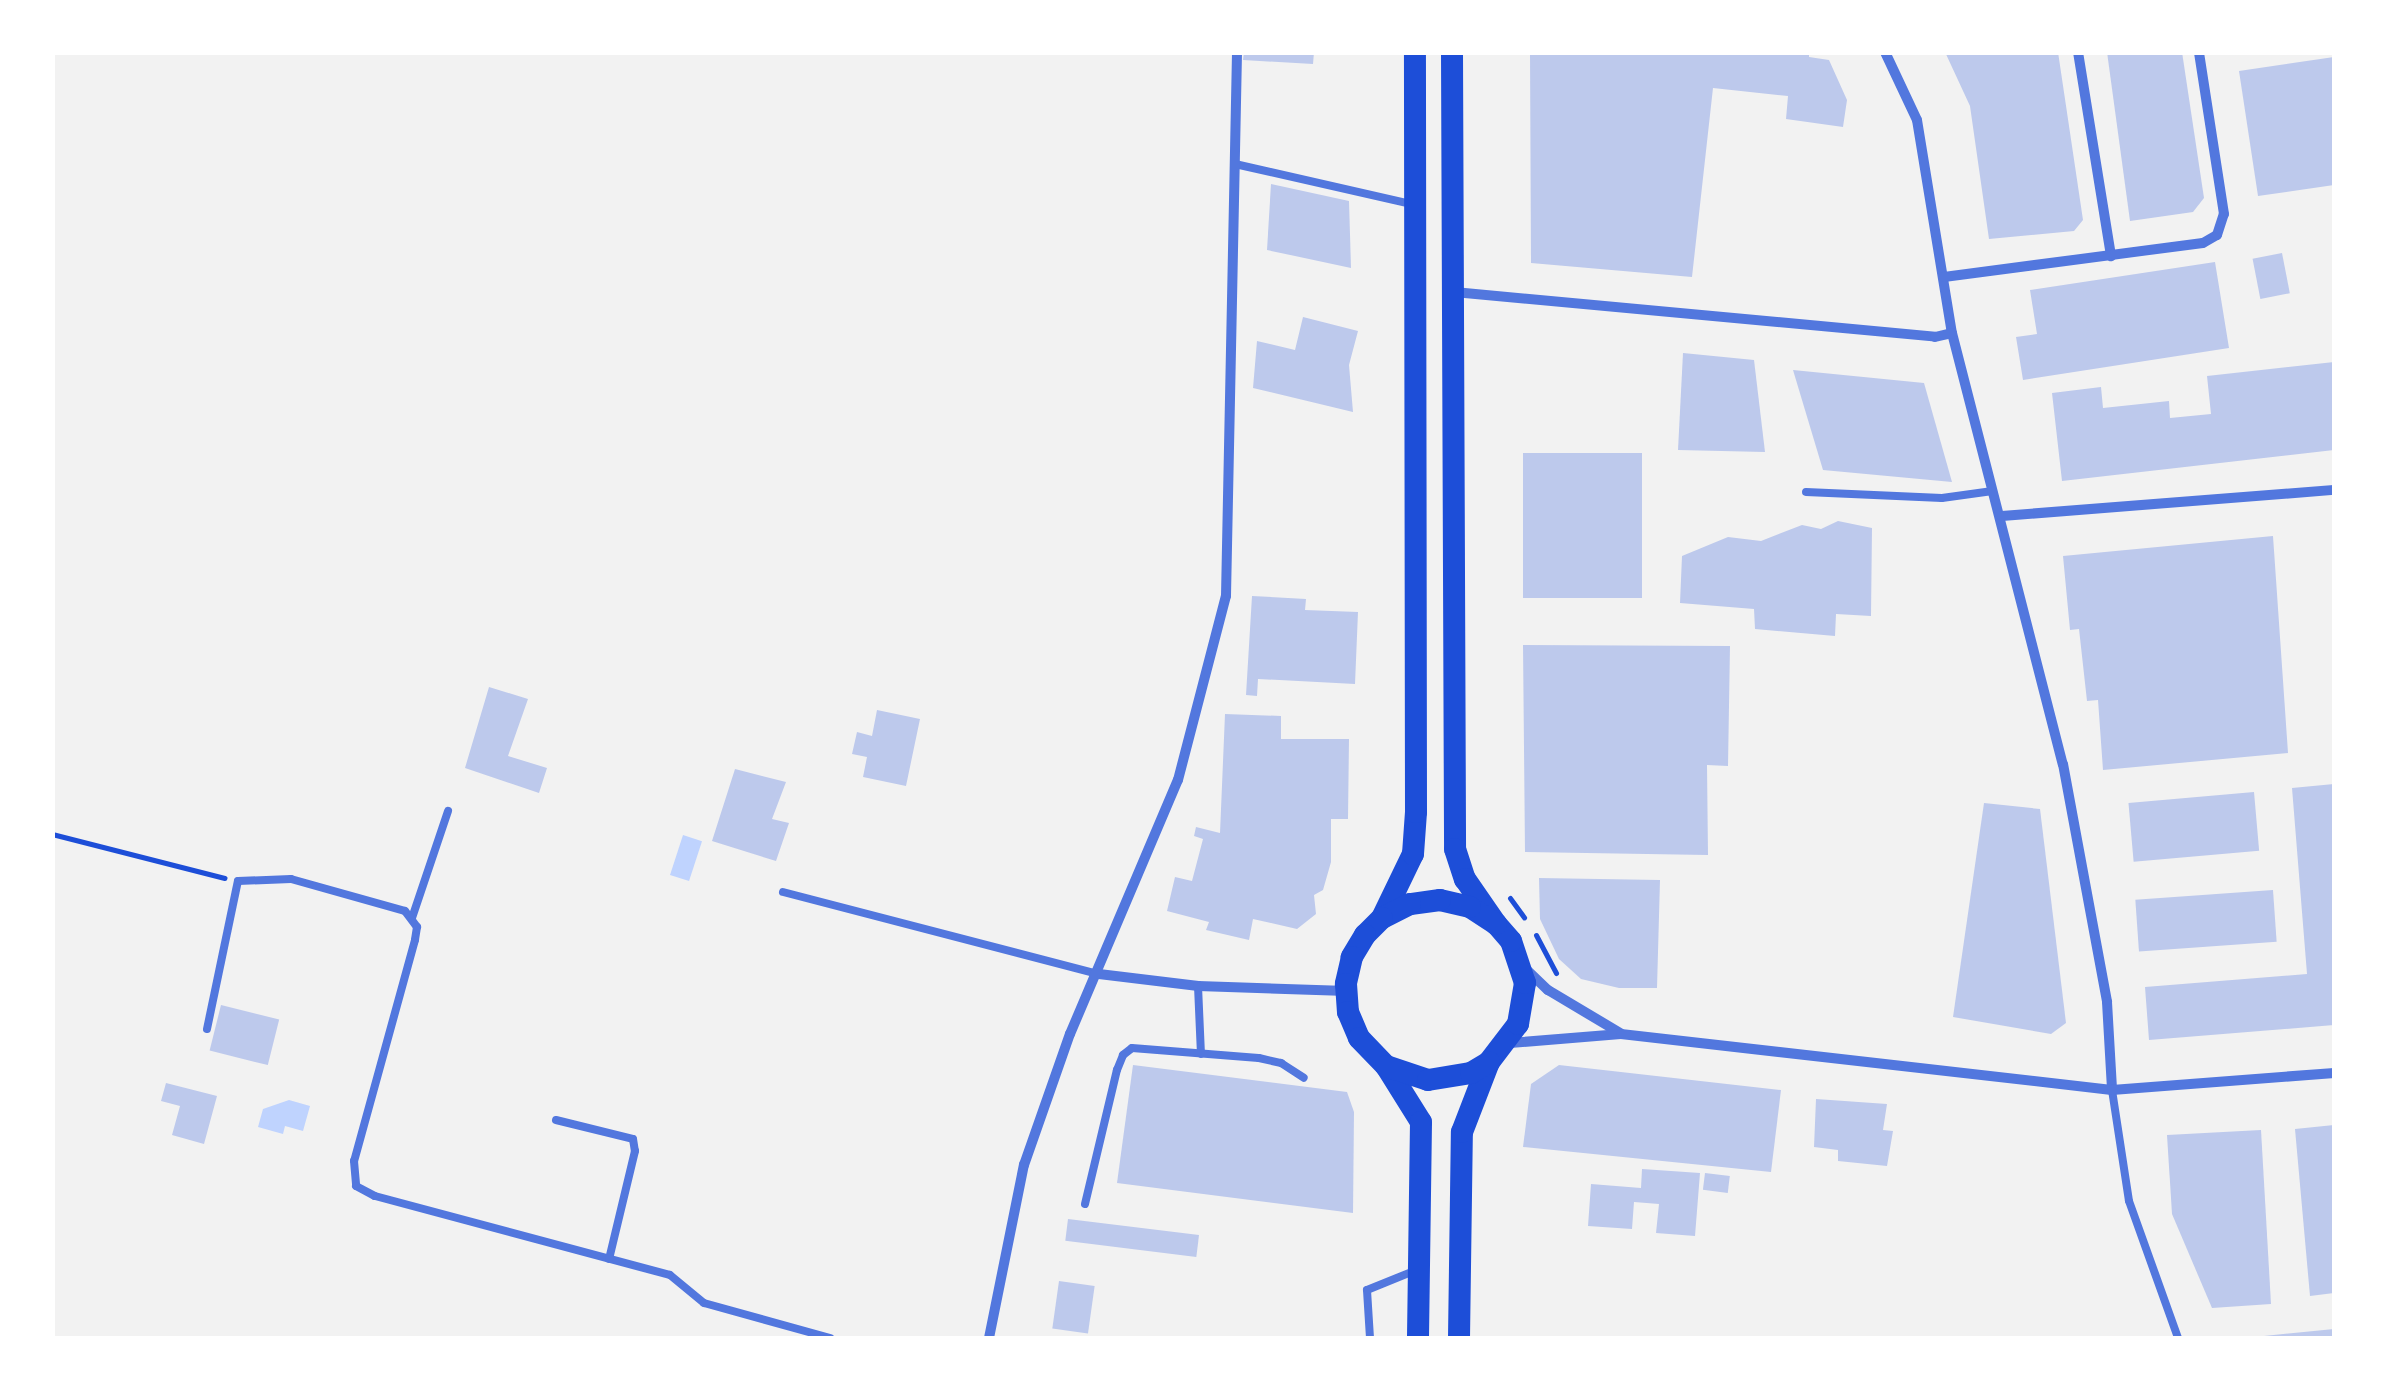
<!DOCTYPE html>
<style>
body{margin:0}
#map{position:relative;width:2387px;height:1391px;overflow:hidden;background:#f2f2f2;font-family:"Asap Condensed",sans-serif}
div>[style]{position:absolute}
.water>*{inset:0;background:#bfd3fe;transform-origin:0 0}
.building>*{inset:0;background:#bdc9ec;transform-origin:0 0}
.path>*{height:5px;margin:-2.5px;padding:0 2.5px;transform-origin:2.5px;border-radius:2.5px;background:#1d4ed8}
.service>*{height:8px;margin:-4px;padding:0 4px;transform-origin:4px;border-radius:4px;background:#5277de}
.minor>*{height:10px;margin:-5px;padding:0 5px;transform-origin:5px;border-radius:5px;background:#5277de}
.primary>*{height:22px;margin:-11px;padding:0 11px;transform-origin:11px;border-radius:11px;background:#1d4ed8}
span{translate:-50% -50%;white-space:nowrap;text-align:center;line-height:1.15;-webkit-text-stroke:8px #fff;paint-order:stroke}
.frame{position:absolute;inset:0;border:55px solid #fff;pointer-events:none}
</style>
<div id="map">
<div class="water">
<i style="left:683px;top:835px;width:20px;height:42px;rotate:18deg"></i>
<i style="clip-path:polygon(289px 1100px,310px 1106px,303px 1131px,285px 1126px,283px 1134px,258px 1127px,263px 1109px)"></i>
</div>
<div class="building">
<i style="clip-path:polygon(1244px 52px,1314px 52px,1313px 64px,1243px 60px)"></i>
<i style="clip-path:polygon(1530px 52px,1809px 52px,1809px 57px,1829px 60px,1847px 100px,1843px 127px,1786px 119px,1788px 96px,1713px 88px,1692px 277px,1531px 263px)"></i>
<i style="clip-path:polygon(1945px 52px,2058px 52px,2083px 220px,2074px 231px,1989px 239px,1970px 106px)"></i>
<i style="clip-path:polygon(2107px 52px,2182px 52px,2204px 198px,2193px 212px,2130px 221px)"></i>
<i style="clip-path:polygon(2334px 57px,2334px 185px,2258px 196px,2239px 71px)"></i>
<i style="clip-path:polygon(1271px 184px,1349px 201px,1351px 268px,1267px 250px)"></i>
<i style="left:2282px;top:253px;width:41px;height:30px;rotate:79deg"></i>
<i style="clip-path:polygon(2215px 262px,2229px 348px,2023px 380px,2016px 337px,2037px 334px,2030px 290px)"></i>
<i style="clip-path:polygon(1303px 317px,1358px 331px,1349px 365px,1353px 412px,1253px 388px,1257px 341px,1295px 350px)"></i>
<i style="clip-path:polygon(1683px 353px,1754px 360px,1765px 452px,1678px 450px)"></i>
<i style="clip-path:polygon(2334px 362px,2334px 450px,2062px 481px,2052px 393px,2101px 387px,2103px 408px,2169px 401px,2170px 418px,2211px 414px,2207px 376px)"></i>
<i style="clip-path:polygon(1793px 370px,1924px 383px,1952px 482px,1823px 470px)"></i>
<i style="left:1523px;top:453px;width:119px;height:145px"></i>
<i style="clip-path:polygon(1838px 521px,1872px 528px,1871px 616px,1836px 614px,1835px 636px,1755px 629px,1754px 609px,1680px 603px,1682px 556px,1728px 537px,1761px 541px,1802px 525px,1821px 529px)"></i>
<i style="clip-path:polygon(2273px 536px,2288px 753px,2103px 770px,2098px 700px,2087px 701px,2079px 629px,2070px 630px,2063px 556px)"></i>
<i style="clip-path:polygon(1252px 596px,1306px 599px,1305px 610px,1358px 612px,1355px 684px,1258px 679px,1257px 696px,1246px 695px)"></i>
<i style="clip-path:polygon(1523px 645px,1730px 646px,1728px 766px,1707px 765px,1708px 855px,1525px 852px)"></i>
<i style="clip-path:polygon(489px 687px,528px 699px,508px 756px,547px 768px,539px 793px,465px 768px)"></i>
<i style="clip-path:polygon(877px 710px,920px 719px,906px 786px,863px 777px,867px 757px,852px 754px,857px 732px,872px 736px)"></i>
<i style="clip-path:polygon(1225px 714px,1281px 716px,1281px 739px,1349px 739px,1348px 819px,1331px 819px,1331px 862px,1323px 890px,1314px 895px,1316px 914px,1297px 929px,1253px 919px,1249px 940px,1206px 930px,1209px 922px,1167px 911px,1175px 877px,1192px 881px,1203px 839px,1194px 836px,1196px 827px,1220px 833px)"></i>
<i style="clip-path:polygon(735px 769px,786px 782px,772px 819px,789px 823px,776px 861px,712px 841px)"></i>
<i style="clip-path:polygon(2334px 784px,2334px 1025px,2149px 1040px,2145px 987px,2307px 974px,2292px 788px)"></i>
<i style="left:2254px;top:792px;width:59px;height:126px;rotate:85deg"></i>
<i style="clip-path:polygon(1984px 803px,2040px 809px,2066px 1023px,2051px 1034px,1953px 1017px)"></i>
<i style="clip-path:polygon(1539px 878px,1660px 880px,1657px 988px,1619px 988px,1581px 979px,1559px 959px,1540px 919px)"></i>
<i style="left:2273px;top:890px;width:52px;height:138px;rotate:86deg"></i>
<i style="left:221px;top:1005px;width:60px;height:47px;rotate:14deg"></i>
<i style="clip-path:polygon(1133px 1065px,1347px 1092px,1354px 1112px,1353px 1213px,1117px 1183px)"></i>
<i style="clip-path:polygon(1559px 1065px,1781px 1090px,1771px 1172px,1523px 1147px,1531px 1084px)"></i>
<i style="clip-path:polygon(166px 1083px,217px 1096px,204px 1144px,172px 1135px,180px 1106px,161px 1101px)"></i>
<i style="clip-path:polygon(1816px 1099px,1887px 1104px,1883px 1130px,1893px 1131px,1887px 1166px,1838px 1161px,1838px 1150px,1814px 1147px)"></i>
<i style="clip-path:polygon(2334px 1125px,2334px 1293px,2310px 1296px,2295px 1129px)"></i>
<i style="clip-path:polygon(2261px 1130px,2271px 1304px,2212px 1308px,2172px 1214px,2167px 1135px)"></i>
<i style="clip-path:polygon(1642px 1169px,1700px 1173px,1695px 1236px,1656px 1233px,1659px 1204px,1634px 1202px,1632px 1229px,1588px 1226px,1591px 1184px,1641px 1188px)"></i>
<i style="left:1705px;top:1173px;width:25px;height:17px;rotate:7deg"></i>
<i style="left:1068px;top:1219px;width:132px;height:22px;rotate:7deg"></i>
<i style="left:1059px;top:1281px;width:36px;height:48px;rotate:8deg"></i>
<i style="clip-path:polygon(2334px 1329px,2334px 1338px,2264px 1338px,2264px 1336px)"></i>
</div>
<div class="path">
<i style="left:52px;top:834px;width:178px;rotate:14.3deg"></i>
<i style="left:1510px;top:898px;width:24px;rotate:54deg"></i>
<i style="left:1536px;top:935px;width:43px;rotate:62.2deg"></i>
</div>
<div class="service">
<i style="left:1235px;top:164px;width:180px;rotate:12.8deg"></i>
<i style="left:1806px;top:492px;width:136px;rotate:2.5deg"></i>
<i style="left:1942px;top:498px;width:51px;rotate:-7.8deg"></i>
<i style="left:783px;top:892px;width:325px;rotate:14.6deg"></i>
<i style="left:412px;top:918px;width:113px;rotate:-71.4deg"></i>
<i style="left:1198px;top:986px;width:68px;rotate:87.5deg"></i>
<i style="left:207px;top:1029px;width:151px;rotate:-78.2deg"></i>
<i style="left:238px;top:881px;width:53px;rotate:-2.2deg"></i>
<i style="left:291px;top:879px;width:118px;rotate:15.7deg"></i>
<i style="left:405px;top:911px;width:20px;rotate:53deg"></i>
<i style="left:417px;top:927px;width:13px;rotate:99deg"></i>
<i style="left:415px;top:940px;width:229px;rotate:105.4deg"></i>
<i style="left:354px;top:1161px;width:25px;rotate:85deg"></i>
<i style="left:356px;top:1186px;width:21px;rotate:28deg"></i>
<i style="left:375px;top:1196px;width:305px;rotate:15deg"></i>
<i style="left:670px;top:1275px;width:44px;rotate:39.5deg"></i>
<i style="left:704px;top:1303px;width:131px;rotate:15.5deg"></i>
<i style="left:2112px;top:1090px;width:112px;rotate:81.3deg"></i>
<i style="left:2129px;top:1201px;width:145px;rotate:70.3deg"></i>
<i style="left:556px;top:1120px;width:79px;rotate:13.9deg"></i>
<i style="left:633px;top:1139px;width:12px;rotate:81deg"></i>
<i style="left:635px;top:1151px;width:111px;rotate:103.5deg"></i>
<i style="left:1085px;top:1204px;width:138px;rotate:-76.6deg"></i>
<i style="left:1117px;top:1070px;width:16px;rotate:-68deg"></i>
<i style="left:1123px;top:1055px;width:11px;rotate:-38deg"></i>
<i style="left:1132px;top:1048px;width:127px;rotate:4.5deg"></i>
<i style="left:1259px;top:1058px;width:23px;rotate:13deg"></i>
<i style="left:1281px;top:1063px;width:27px;rotate:33deg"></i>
<i style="left:1370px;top:1338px;width:48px;rotate:-93.6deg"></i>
<i style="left:1367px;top:1290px;width:51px;rotate:-22deg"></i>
</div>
<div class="minor">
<i style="left:1885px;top:52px;width:75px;rotate:64.8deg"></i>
<i style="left:1917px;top:120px;width:216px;rotate:80.7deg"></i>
<i style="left:1952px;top:333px;width:445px;rotate:75.6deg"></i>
<i style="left:2063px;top:764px;width:242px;rotate:79.5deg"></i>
<i style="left:2107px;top:1002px;width:88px;rotate:86.7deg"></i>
<i style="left:2078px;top:52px;width:207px;rotate:80.8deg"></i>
<i style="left:1944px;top:277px;width:261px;rotate:-7.5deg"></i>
<i style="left:2203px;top:243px;width:16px;rotate:-30deg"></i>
<i style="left:2217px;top:235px;width:22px;rotate:-72deg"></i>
<i style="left:2224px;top:214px;width:164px;rotate:-98.8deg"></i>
<i style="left:1454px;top:292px;width:483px;rotate:5.3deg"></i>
<i style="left:1935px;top:337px;width:17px;rotate:-13deg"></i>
<i style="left:2002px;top:516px;width:333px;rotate:-4.5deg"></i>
<i style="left:1527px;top:970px;width:29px;rotate:44deg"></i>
<i style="left:1548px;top:990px;width:84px;rotate:30.8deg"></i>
<i style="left:1099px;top:974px;width:100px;rotate:6.9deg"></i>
<i style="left:1198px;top:986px;width:149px;rotate:1.9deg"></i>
<i style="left:1510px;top:1043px;width:111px;rotate:-4.6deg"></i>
<i style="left:1621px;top:1034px;width:494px;rotate:6.5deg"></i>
<i style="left:2112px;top:1090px;width:223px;rotate:-4.4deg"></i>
<i style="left:989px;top:1338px;width:177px;rotate:-78.6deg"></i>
<i style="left:1024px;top:1165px;width:139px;rotate:-70.7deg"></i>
<i style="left:1070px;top:1034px;width:276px;rotate:-67deg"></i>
<i style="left:1178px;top:780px;width:190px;rotate:-75.4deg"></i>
<i style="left:1226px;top:596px;width:544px;rotate:-88.84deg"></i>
</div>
<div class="primary">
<i style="left:1452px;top:52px;width:797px;rotate:89.78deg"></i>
<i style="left:1455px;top:849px;width:32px;rotate:72deg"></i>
<i style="left:1465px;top:879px;width:55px;rotate:55.4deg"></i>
<i style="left:1382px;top:918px;width:71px;rotate:-64.2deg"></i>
<i style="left:1413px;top:854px;width:42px;rotate:-85.9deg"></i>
<i style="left:1416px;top:812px;width:760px;rotate:-90.08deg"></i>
<i style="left:1386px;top:1066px;width:66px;rotate:58deg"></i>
<i style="left:1421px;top:1122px;width:216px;rotate:90.8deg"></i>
<i style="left:1459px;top:1338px;width:206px;rotate:-89.2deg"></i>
<i style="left:1462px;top:1132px;width:75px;rotate:-68.9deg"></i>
<i style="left:1489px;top:1062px;width:48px;rotate:-52.7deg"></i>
<i style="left:1518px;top:1024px;width:42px;rotate:-80.3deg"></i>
<i style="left:1525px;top:983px;width:44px;rotate:-108.4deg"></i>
<i style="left:1511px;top:941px;width:23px;rotate:-131deg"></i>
<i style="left:1496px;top:924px;width:31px;rotate:-147deg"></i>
<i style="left:1470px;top:907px;width:31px;rotate:-167deg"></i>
<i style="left:1440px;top:900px;width:30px;rotate:172deg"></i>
<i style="left:1410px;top:904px;width:31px;rotate:153deg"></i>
<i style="left:1382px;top:918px;width:24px;rotate:135deg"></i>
<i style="left:1365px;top:935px;width:26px;rotate:121deg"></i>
<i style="left:1352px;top:957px;width:28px;rotate:103deg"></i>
<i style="left:1346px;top:984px;width:28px;rotate:86deg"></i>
<i style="left:1348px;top:1012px;width:28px;rotate:67deg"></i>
<i style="left:1359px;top:1038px;width:39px;rotate:46deg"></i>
<i style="left:1386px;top:1066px;width:44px;rotate:18.4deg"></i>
<i style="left:1428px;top:1080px;width:44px;rotate:-9.2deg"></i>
<i style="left:1471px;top:1073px;width:21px;rotate:-31deg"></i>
</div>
<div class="frame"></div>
</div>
